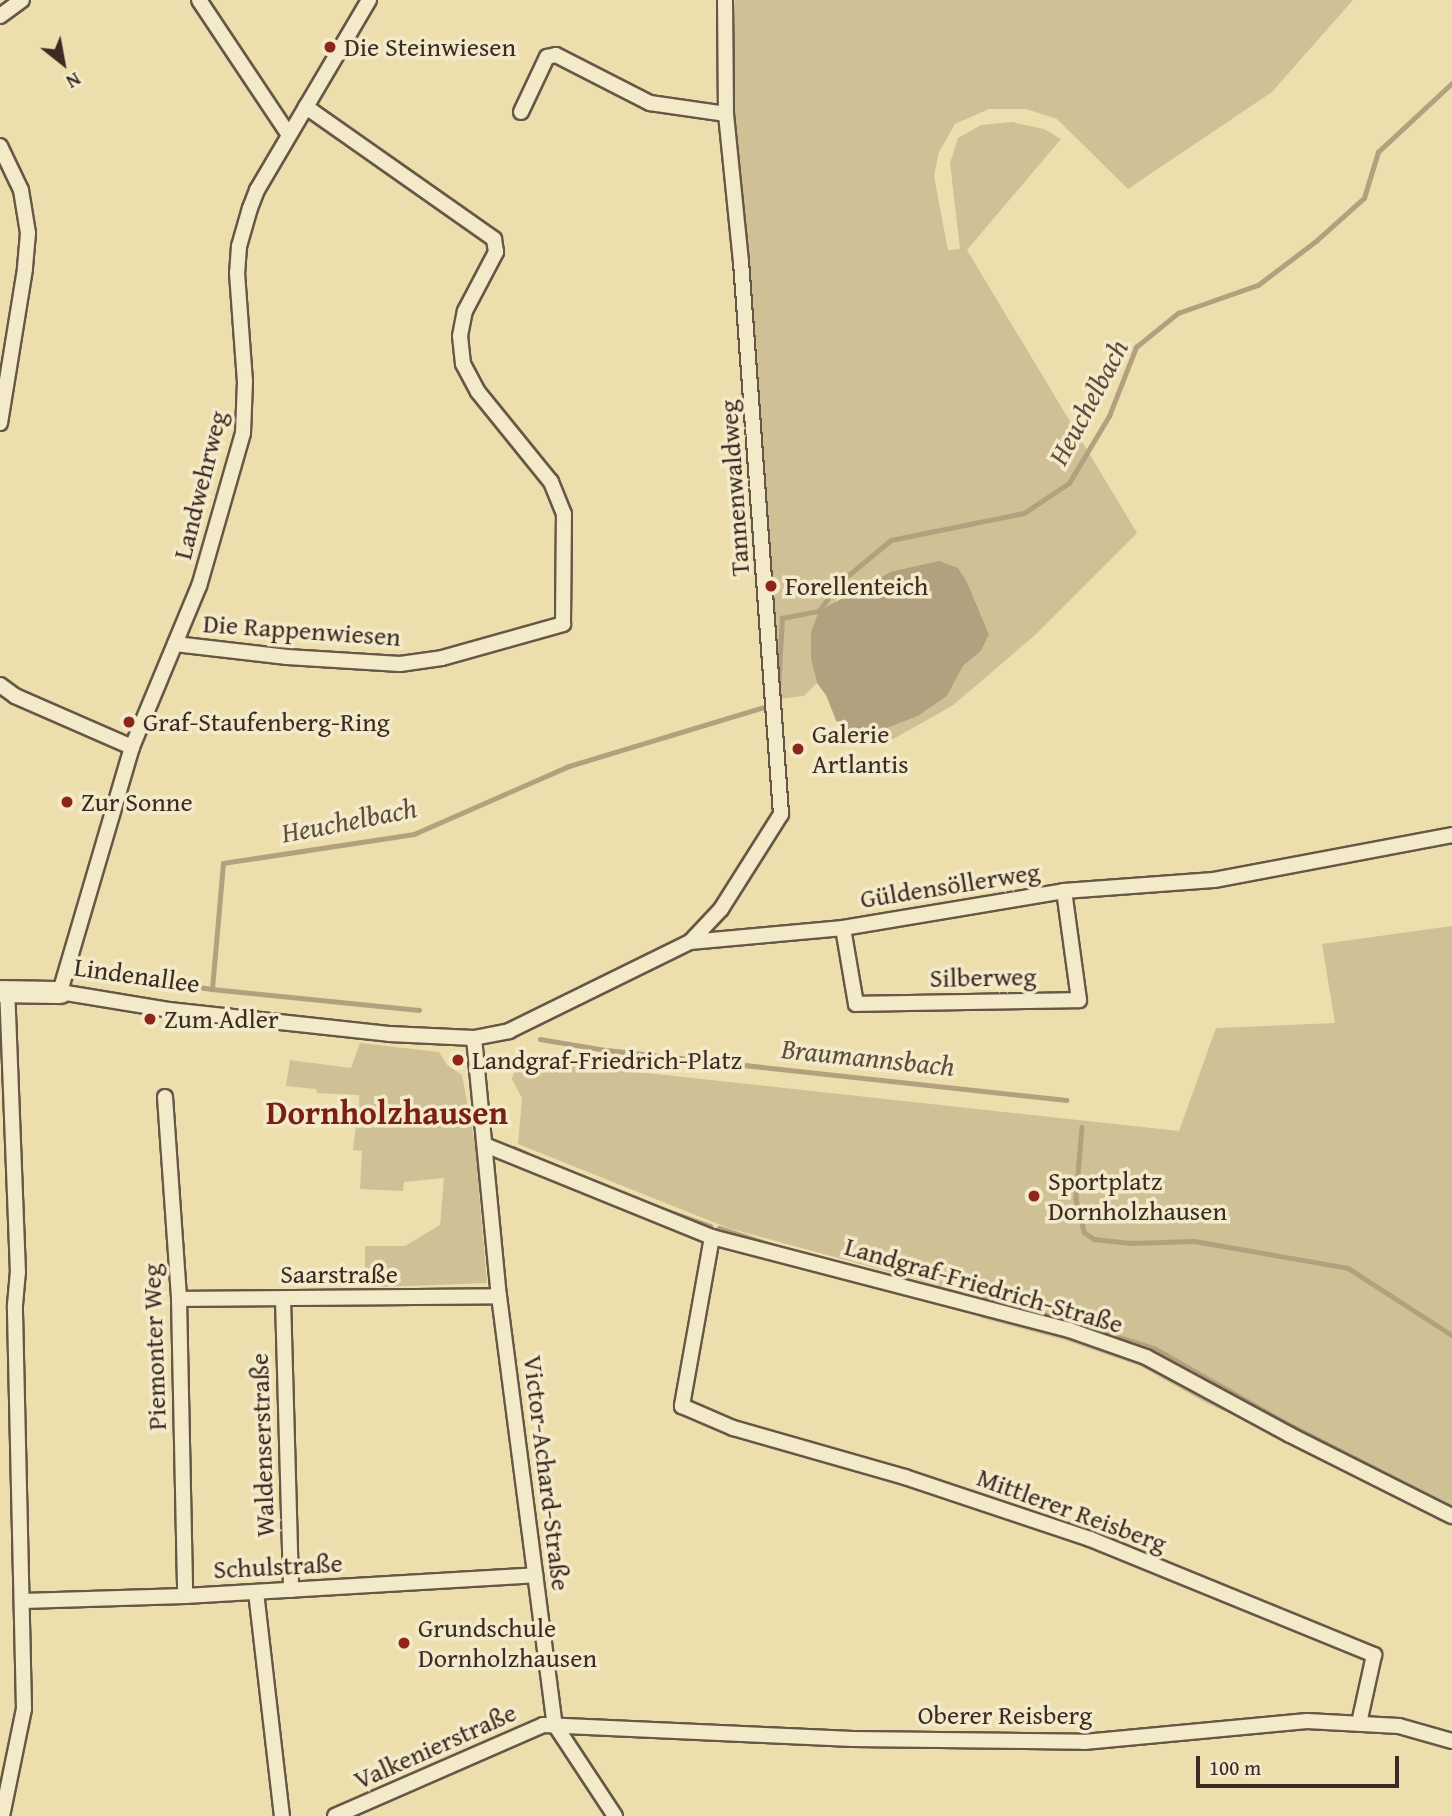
<!DOCTYPE html>
<meta charset="utf-8">
<style>
body{margin:0}
#map{position:relative;width:1452px;height:1816px;overflow:hidden;background:#eddfad;font-family:"Gentium Book Plus",serif}
div>[style]{position:absolute}
.green>*{inset:0;background:#cfc096}
.water>*{inset:0;background:#b1a17e}
.stream>*{height:4.5px;margin:-2.25px;padding:0 2.25px;transform-origin:2.25px;border-radius:2.25px;background:#b1a17e}
.roads{filter:drop-shadow(2px 0 #685746) drop-shadow(-2px 0 #685746) drop-shadow(0 2px #685746) drop-shadow(0 -2px #685746)}
.street>*{height:14px;margin:-7px;padding:0 7px;transform-origin:7px;border-radius:7px;background:#f3eaca}
.secondary>*{height:21px;margin:-10.5px;padding:0 10.5px;transform-origin:10.5px;border-radius:10.5px;background:#f3eaca}
.dots>*{width:19px;height:19px;translate:-50% -50%;box-sizing:border-box;border:4px solid #f3eaca;border-radius:50%}
span{translate:-50% -50%;white-space:nowrap;text-align:center;line-height:1.15;-webkit-text-stroke:7px #f3eaca;paint-order:stroke}
.poi-label{font-size:26px;color:#3c2a24}
.left{translate:0 -50%;text-align:left}
.street-label{font-size:26px;color:#3c2a24}
.water-label{font-size:28px;color:#5f4e3f;font-style:italic}
.district-label{font-size:33px;color:#7a1f14;font-weight:700}
.north{position:absolute;left:28px;top:28px;width:70px;height:70px;-webkit-text-stroke:5px #f3eaca;paint-order:stroke;rotate:149deg;font-size:19px;font-weight:700;line-height:28px;text-align:center;color:#3c2a24}
.north::after{content:'';display:block;margin:auto;width:24px;height:32px;background:#3c2a24;clip-path:polygon(50% 0,100% 100%,50% 72%,0 100%)}
.scale{position:absolute;left:1196px;top:1756px;width:203px;height:32px;box-sizing:border-box;border:4px solid #3c2a24;border-top:0;padding-left:9px;font-size:21px;line-height:24px;white-space:nowrap;color:#3c2a24;-webkit-text-stroke:5px #f3eaca;paint-order:stroke}
</style>
<div id="map">
<div class="green">
<i style="clip-path:polygon(735px 0,1353px 0,1272px 92px,1128px 189px,1057px 119px,1026px 109px,989px 109px,955px 124px,939px 152px,934px 176px,948px 250px,960px 249px,950px 163px,958px 138px,981px 125px,1012px 122px,1044px 129px,1061px 139px,967px 250px,1137px 533px,1034px 636px,952px 706px,886px 743px,835px 747px,843px 738px,866px 736px,918px 716px,947px 696px,963px 666px,981px 651px,989px 633px,967px 582px,890px 572px,837px 599px,811px 659px,817px 683px,804px 696px,777px 699px,766px 497px,730px 102px)"></i>
<i style="clip-path:polygon(1452px 926px,1452px 1511px,1206px 1403px,1140px 1366px,1064px 1340px,981px 1318px,974px 1295px,728px 1228px,518px 1144px,522px 1098px,512px 1079px,518px 1059px,1179px 1131px,1216px 1028px,1335px 1023px,1322px 944px)"></i>
<i style="clip-path:polygon(360px 1043px,439px 1052px,447px 1065px,462px 1075px,475px 1144px,487px 1283px,382px 1287px,371px 1282px,365px 1271px,365px 1246px,405px 1246px,440px 1225px,444px 1178px,404px 1182px,403px 1191px,360px 1189px,362px 1151px,353px 1150px,356px 1125px,360px 1125px,359px 1095px,317px 1093px,316px 1089px,286px 1086px,290px 1060px,351px 1068px)"></i>
</div>
<div class="water">
<i style="clip-path:polygon(939px 561px,958px 568px,967px 582px,989px 634px,981px 651px,963px 666px,947px 696px,918px 716px,866px 736px,843px 738px,826px 695px,817px 683px,811px 659px,811px 632px,819px 611px,890px 572px)"></i>
</div>
<div class="stream">
<i style="left:778px;top:689px;width:71px;rotate:-86.8deg"></i>
<i style="left:782px;top:618px;width:38px;rotate:-11deg"></i>
<i style="left:819px;top:611px;width:33px;rotate:-55deg"></i>
<i style="left:838px;top:584px;width:69px;rotate:-39.7deg"></i>
<i style="left:891px;top:540px;width:136px;rotate:-11.5deg"></i>
<i style="left:1024px;top:513px;width:54px;rotate:-33.7deg"></i>
<i style="left:1069px;top:483px;width:78px;rotate:-59.2deg"></i>
<i style="left:1109px;top:416px;width:74px;rotate:-68.6deg"></i>
<i style="left:1136px;top:347px;width:54px;rotate:-39deg"></i>
<i style="left:1178px;top:313px;width:85px;rotate:-19.3deg"></i>
<i style="left:1258px;top:285px;width:73px;rotate:-37.2deg"></i>
<i style="left:1316px;top:241px;width:64px;rotate:-41.9deg"></i>
<i style="left:1364px;top:198px;width:48px;rotate:-73.1deg"></i>
<i style="left:1378px;top:152px;width:101px;rotate:-43deg"></i>
<i style="left:121px;top:977px;width:92px;rotate:7.5deg"></i>
<i style="left:212px;top:989px;width:126px;rotate:-85deg"></i>
<i style="left:223px;top:863px;width:193px;rotate:-8.6deg"></i>
<i style="left:414px;top:834px;width:169px;rotate:-23.7deg"></i>
<i style="left:569px;top:766px;width:205px;rotate:-16.8deg"></i>
<i style="left:212px;top:989px;width:208px;rotate:5.8deg"></i>
<i style="left:540px;top:1039px;width:67px;rotate:9.5deg"></i>
<i style="left:606px;top:1050px;width:463px;rotate:6.2deg"></i>
<i style="left:1082px;top:1127px;width:72px;rotate:94.8deg"></i>
<i style="left:1076px;top:1199px;width:34px;rotate:76deg"></i>
<i style="left:1084px;top:1232px;width:12px;rotate:35deg"></i>
<i style="left:1094px;top:1239px;width:37px;rotate:6deg"></i>
<i style="left:1131px;top:1243px;width:63px;rotate:-1.8deg"></i>
<i style="left:1194px;top:1241px;width:156px;rotate:9.9deg"></i>
<i style="left:1348px;top:1268px;width:124px;rotate:32.8deg"></i>
<i style="left:514px;top:1148px;width:21px;rotate:25deg"></i>
<i style="left:648px;top:1204px;width:66px;rotate:19.5deg"></i>
<i style="left:719px;top:1228px;width:71px;rotate:17.9deg"></i>
<i style="left:843px;top:1264px;width:213px;rotate:14.1deg"></i>
<i style="left:1058px;top:1318px;width:101px;rotate:17.4deg"></i>
<i style="left:1154px;top:1348px;width:154px;rotate:29.6deg"></i>
<i style="left:1288px;top:1424px;width:184px;rotate:27.1deg"></i>
</div>
<div class="roads">
<div class="street">
<i style="left:199px;top:0;width:162px;rotate:56.3deg"></i>
<i style="left:369px;top:0;width:221px;rotate:120.5deg"></i>
<i style="left:257px;top:190px;width:19px;rotate:111deg"></i>
<i style="left:250px;top:208px;width:40px;rotate:106deg"></i>
<i style="left:239px;top:246px;width:27px;rotate:94deg"></i>
<i style="left:237px;top:273px;width:108px;rotate:85.8deg"></i>
<i style="left:245px;top:381px;width:52px;rotate:92.2deg"></i>
<i style="left:243px;top:433px;width:159px;rotate:106deg"></i>
<i style="left:199px;top:586px;width:174px;rotate:112.6deg"></i>
<i style="left:132px;top:747px;width:255px;rotate:106.4deg"></i>
<i style="left:60px;top:992px;width:110px;rotate:9.4deg"></i>
<i style="left:169px;top:1010px;width:221px;rotate:6.2deg"></i>
<i style="left:389px;top:1034px;width:85px;rotate:2.7deg"></i>
<i style="left:474px;top:1038px;width:36px;rotate:-11deg"></i>
<i style="left:509px;top:1031px;width:202px;rotate:-26.2deg"></i>
<i style="left:690px;top:942px;width:154px;rotate:-5.2deg"></i>
<i style="left:843px;top:928px;width:224px;rotate:-9.5deg"></i>
<i style="left:1064px;top:891px;width:150px;rotate:-4.2deg"></i>
<i style="left:1214px;top:880px;width:242px;rotate:-10.7deg"></i>
<i style="left:0;top:16px;width:27px;rotate:-36deg"></i>
<i style="left:521px;top:112px;width:61px;rotate:-64.7deg"></i>
<i style="left:547px;top:57px;width:9px;rotate:-13deg"></i>
<i style="left:556px;top:55px;width:106px;rotate:27.1deg"></i>
<i style="left:650px;top:103px;width:77px;rotate:8.2deg"></i>
<i style="left:0;top:146px;width:49px;rotate:64.5deg"></i>
<i style="left:21px;top:190px;width:44px;rotate:80.8deg"></i>
<i style="left:28px;top:233px;width:36px;rotate:95deg"></i>
<i style="left:25px;top:269px;width:156px;rotate:99.2deg"></i>
<i style="left:175px;top:644px;width:113px;rotate:6.6deg"></i>
<i style="left:287px;top:657px;width:113px;rotate:3.5deg"></i>
<i style="left:400px;top:664px;width:42px;rotate:-8.1deg"></i>
<i style="left:442px;top:658px;width:126px;rotate:-15.7deg"></i>
<i style="left:563px;top:624px;width:110px;rotate:-89.5deg"></i>
<i style="left:564px;top:514px;width:35px;rotate:-112deg"></i>
<i style="left:551px;top:482px;width:116px;rotate:-129deg"></i>
<i style="left:478px;top:392px;width:32px;rotate:-118deg"></i>
<i style="left:463px;top:364px;width:28px;rotate:-96deg"></i>
<i style="left:460px;top:336px;width:25px;rotate:-79deg"></i>
<i style="left:465px;top:311px;width:67px;rotate:-62.3deg"></i>
<i style="left:496px;top:252px;width:13px;rotate:-99deg"></i>
<i style="left:494px;top:239px;width:230px;rotate:-144.9deg"></i>
<i style="left:0;top:685px;width:19px;rotate:36deg"></i>
<i style="left:15px;top:696px;width:128px;rotate:23.6deg"></i>
<i style="left:843px;top:928px;width:77px;rotate:80.3deg"></i>
<i style="left:856px;top:1004px;width:223px;rotate:-1deg"></i>
<i style="left:1079px;top:1000px;width:110px;rotate:-97.8deg"></i>
<i style="left:691px;top:941px;width:44px;rotate:-46.8deg"></i>
<i style="left:721px;top:909px;width:112px;rotate:-57.7deg"></i>
<i style="left:781px;top:814px;width:553px;rotate:-94.14deg"></i>
<i style="left:741px;top:262px;width:149px;rotate:-95.8deg"></i>
<i style="left:726px;top:114px;width:114px;rotate:-90.5deg"></i>
<i style="left:474px;top:1038px;width:259px;rotate:84.5deg"></i>
<i style="left:499px;top:1296px;width:433px;rotate:82.6deg"></i>
<i style="left:555px;top:1725px;width:109px;rotate:56.6deg"></i>
<i style="left:165px;top:1097px;width:202px;rotate:86deg"></i>
<i style="left:179px;top:1299px;width:297px;rotate:88.8deg"></i>
<i style="left:485px;top:1145px;width:245px;rotate:22.1deg"></i>
<i style="left:712px;top:1237px;width:369px;rotate:14.6deg"></i>
<i style="left:1069px;top:1330px;width:82px;rotate:19.3deg"></i>
<i style="left:1146px;top:1357px;width:164px;rotate:28.4deg"></i>
<i style="left:1290px;top:1435px;width:181px;rotate:26.6deg"></i>
<i style="left:712px;top:1237px;width:172px;rotate:100.1deg"></i>
<i style="left:682px;top:1406px;width:56px;rotate:23.3deg"></i>
<i style="left:733px;top:1428px;width:179px;rotate:15.9deg"></i>
<i style="left:905px;top:1477px;width:195px;rotate:18.5deg"></i>
<i style="left:1090px;top:1539px;width:307px;rotate:22.2deg"></i>
<i style="left:1374px;top:1655px;width:70px;rotate:102.4deg"></i>
<i style="left:179px;top:1299px;width:320px;rotate:-0.5deg"></i>
<i style="left:283px;top:1299px;width:291px;rotate:88.4deg"></i>
<i style="left:256px;top:1592px;width:226px;rotate:83.4deg"></i>
<i style="left:23px;top:1601px;width:162px;rotate:-1.8deg"></i>
<i style="left:185px;top:1596px;width:351px;rotate:-3.4deg"></i>
<i style="left:2px;top:1816px;width:109px;rotate:-78.4deg"></i>
<i style="left:24px;top:1709px;width:404px;rotate:-91.3deg"></i>
<i style="left:15px;top:1305px;width:32px;rotate:-85deg"></i>
<i style="left:18px;top:1273px;width:282px;rotate:-92.2deg"></i>
<i style="left:335px;top:1816px;width:227px;rotate:-23.6deg"></i>
<i style="left:543px;top:1725px;width:310px;rotate:2.6deg"></i>
<i style="left:853px;top:1739px;width:231px;rotate:0.7deg"></i>
<i style="left:1084px;top:1742px;width:224px;rotate:-5.4deg"></i>
<i style="left:1307px;top:1721px;width:92px;rotate:3.1deg"></i>
<i style="left:1399px;top:1726px;width:55px;rotate:15.8deg"></i>
</div>
<div class="secondary">
<i style="left:0;top:991px;width:60px;rotate:1deg"></i>
</div>
</div>
<div class="dots">
<i style="left:330px;top:47px;background:#8f2418"></i>
<i style="left:771px;top:586px;background:#8f2418"></i>
<i style="left:129px;top:722px;background:#8f2418"></i>
<i style="left:798px;top:749px;background:#8f2418"></i>
<i style="left:67px;top:802px;background:#8f2418"></i>
<i style="left:150px;top:1019px;background:#8f2418"></i>
<i style="left:458px;top:1060px;background:#8f2418"></i>
<i style="left:1034px;top:1196px;background:#8f2418"></i>
<i style="left:404px;top:1643px;background:#8f2418"></i>
</div>
<div class="poi-label">
<span class="left" style="left:344px;top:47px">Die Steinwiesen</span>
<span class="left" style="left:785px;top:586px">Forellenteich</span>
<span class="left" style="left:143px;top:722px">Graf-Staufenberg-Ring</span>
<span class="left" style="left:812px;top:749px">Galerie<br>Artlantis</span>
<span class="left" style="left:81px;top:802px">Zur Sonne</span>
<span class="left" style="left:164px;top:1019px">Zum Adler</span>
<span class="left" style="left:472px;top:1060px">Landgraf-Friedrich-Platz</span>
<span class="left" style="left:1048px;top:1196px">Sportplatz<br>Dornholzhausen</span>
<span class="left" style="left:418px;top:1643px">Grundschule<br>Dornholzhausen</span>
</div>
<div class="street-label">
<span style="left:200px;top:485px;rotate:-76deg">Landwehrweg</span>
<span style="left:734px;top:488px;rotate:-94deg">Tannenwaldweg</span>
<span style="left:302px;top:630px;rotate:4deg">Die Rappenwiesen</span>
<span style="left:950px;top:885px;rotate:-9deg">Güldensöllerweg</span>
<span style="left:137px;top:975px;rotate:8deg">Lindenallee</span>
<span style="left:983px;top:977px;rotate:-1deg">Silberweg</span>
<span style="left:339px;top:1274px">Saarstraße</span>
<span style="left:984px;top:1285px;rotate:16deg">Landgraf-Friedrich-Straße</span>
<span style="left:154px;top:1347px;rotate:-92deg">Piemonter Weg</span>
<span style="left:262px;top:1445px;rotate:-92deg">Waldenserstraße</span>
<span style="left:547px;top:1473px;rotate:83deg">Victor-Achard-Straße</span>
<span style="left:1072px;top:1510px;rotate:20deg">Mittlerer Reisberg</span>
<span style="left:278px;top:1566px;rotate:-3deg">Schulstraße</span>
<span style="left:1005px;top:1715px">Oberer Reisberg</span>
<span style="left:435px;top:1746px;rotate:-24deg">Valkenierstraße</span>
</div>
<div class="water-label">
<span style="left:1088px;top:402px;rotate:-62deg">Heuchelbach</span>
<span style="left:349px;top:820px;rotate:-11deg">Heuchelbach</span>
<span style="left:868px;top:1057px;rotate:6deg">Braumannsbach</span>
</div>
<div class="district-label">
<span style="left:387px;top:1113px">Dornholzhausen</span>
</div>
<div class="north">N</div>
<div class="scale">100 m</div>
</div>
